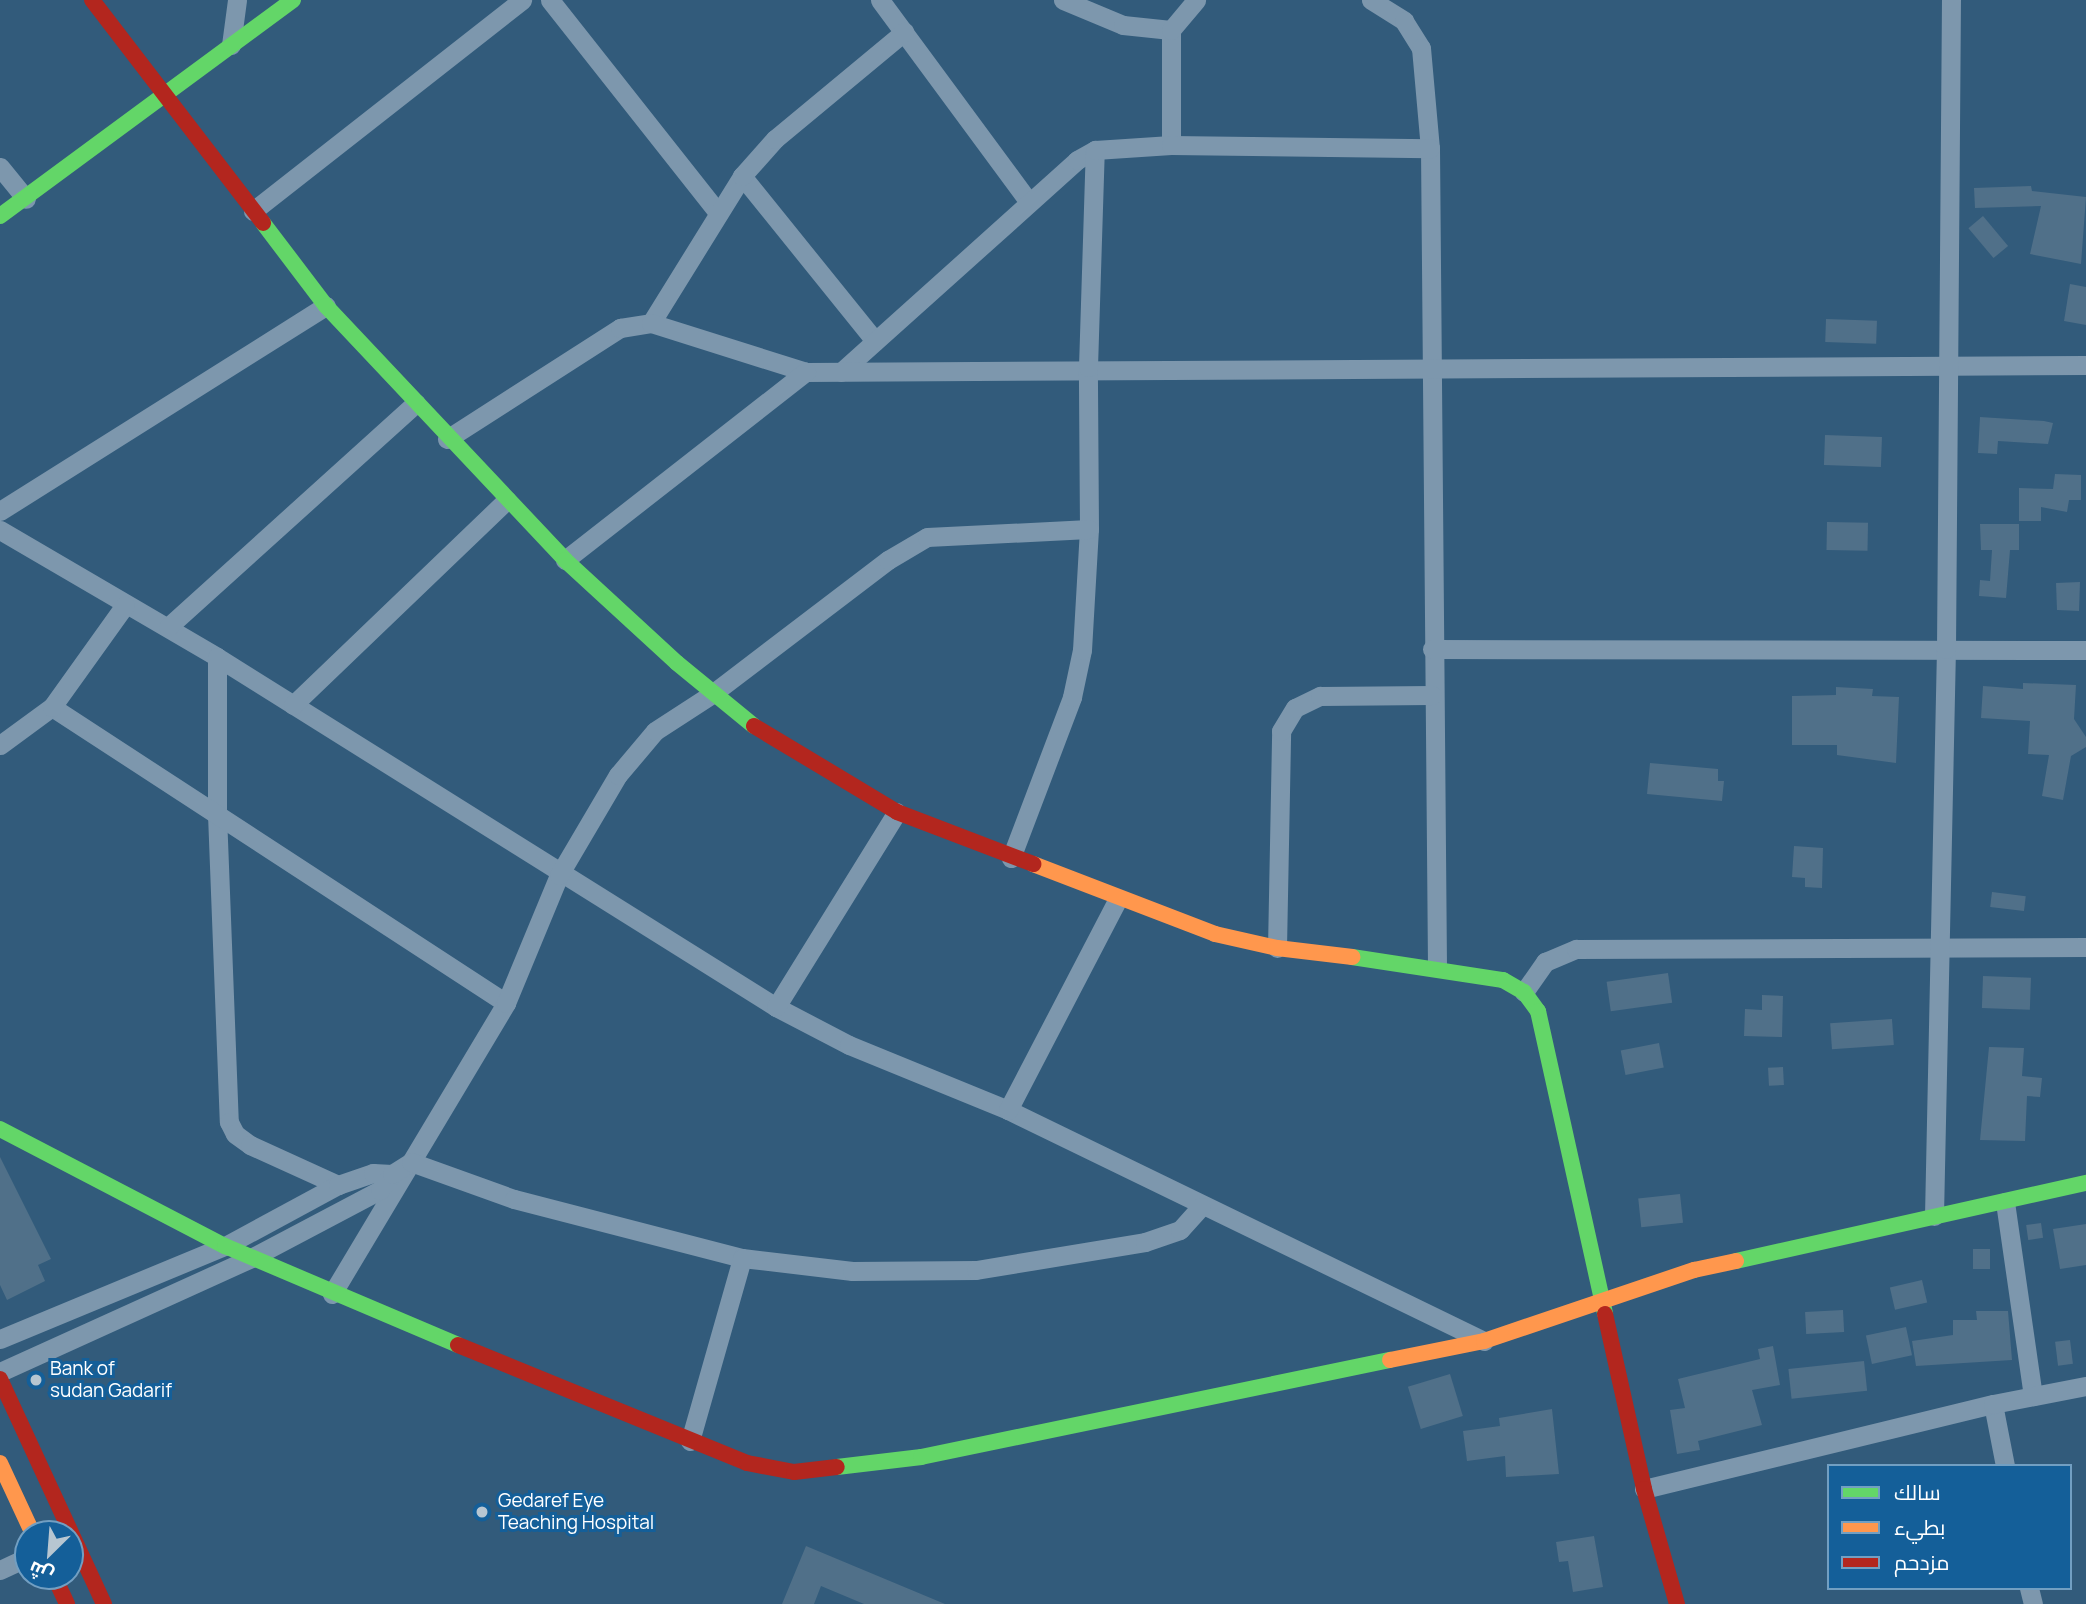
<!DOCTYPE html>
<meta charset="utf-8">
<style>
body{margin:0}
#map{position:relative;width:2086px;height:1604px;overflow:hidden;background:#325b7b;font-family:Manrope,Cairo,sans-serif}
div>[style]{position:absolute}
.building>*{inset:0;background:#507089;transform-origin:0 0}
.street>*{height:19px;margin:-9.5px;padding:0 9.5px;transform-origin:9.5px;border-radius:9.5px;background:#7d97ad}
.fast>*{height:16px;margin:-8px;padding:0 8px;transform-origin:8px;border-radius:8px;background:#63d668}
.slow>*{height:16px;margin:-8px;padding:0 8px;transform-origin:8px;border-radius:8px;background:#ff974d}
.jam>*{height:16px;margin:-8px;padding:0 8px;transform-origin:8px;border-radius:8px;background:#b3261e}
.dots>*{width:19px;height:19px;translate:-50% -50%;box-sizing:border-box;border:4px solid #145f99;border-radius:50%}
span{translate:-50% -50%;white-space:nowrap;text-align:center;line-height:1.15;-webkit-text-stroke:6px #145f99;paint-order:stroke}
.poi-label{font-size:19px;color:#fff}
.left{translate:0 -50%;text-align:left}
.legend{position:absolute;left:1827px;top:1464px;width:245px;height:126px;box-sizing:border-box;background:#145f99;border:2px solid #729fc2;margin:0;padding:9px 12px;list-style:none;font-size:21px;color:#fff}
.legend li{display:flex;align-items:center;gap:14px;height:35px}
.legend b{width:35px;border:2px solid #729fc2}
.north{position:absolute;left:14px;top:1520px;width:70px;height:70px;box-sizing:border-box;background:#145f99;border:2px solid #729fc2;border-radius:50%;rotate:205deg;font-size:19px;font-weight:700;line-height:28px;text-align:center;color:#fff}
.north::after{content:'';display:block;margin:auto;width:24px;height:32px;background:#b7c6d1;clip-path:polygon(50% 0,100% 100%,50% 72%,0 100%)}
</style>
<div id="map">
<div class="building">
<i style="clip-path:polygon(2031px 186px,2032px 191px,2086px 197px,2081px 264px,2030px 254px,2041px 206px,1975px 208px,1974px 188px)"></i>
<i style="left:1983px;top:216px;width:39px;height:19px;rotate:50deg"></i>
<i style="clip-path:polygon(2070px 284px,2086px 287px,2086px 325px,2064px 321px)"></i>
<i style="left:1826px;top:319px;width:51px;height:23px;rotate:2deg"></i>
<i style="clip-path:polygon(1980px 417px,2044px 421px,2053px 423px,2048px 444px,1998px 441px,1997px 454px,1978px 453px)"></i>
<i style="left:1825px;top:435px;width:57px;height:30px;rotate:2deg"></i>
<i style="clip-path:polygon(2055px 474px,2081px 475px,2081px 500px,2069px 500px,2067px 512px,2041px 507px,2041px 521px,2019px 521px,2019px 488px,2053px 489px)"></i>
<i style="left:1827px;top:522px;width:41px;height:28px;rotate:1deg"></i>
<i style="clip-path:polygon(1980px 524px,2019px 524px,2019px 550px,2010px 550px,2006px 598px,1979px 596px,1980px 580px,1990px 581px,1992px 550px,1981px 550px)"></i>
<i style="clip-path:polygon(2080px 582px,2079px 611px,2057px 610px,2056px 583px)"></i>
<i style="clip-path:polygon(2023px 683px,2076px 685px,2074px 719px,2086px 737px,2086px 747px,2071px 756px,2063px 800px,2042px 796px,2049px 755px,2028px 754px,2030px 721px,1981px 718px,1983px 686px,2023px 689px)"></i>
<i style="clip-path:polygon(1836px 687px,1873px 689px,1872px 696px,1899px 697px,1896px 763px,1837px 755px,1837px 745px,1792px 745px,1792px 696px,1836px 695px)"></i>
<i style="clip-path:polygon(1650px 763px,1718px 769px,1718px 781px,1724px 781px,1722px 801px,1647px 794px)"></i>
<i style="clip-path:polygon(1794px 846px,1823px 848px,1822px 888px,1805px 887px,1805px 878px,1792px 877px)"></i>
<i style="left:1992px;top:892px;width:34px;height:15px;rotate:7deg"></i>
<i style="left:1668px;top:973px;width:30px;height:62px;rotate:82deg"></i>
<i style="left:1983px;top:976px;width:48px;height:32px;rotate:2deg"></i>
<i style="clip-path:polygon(1762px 995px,1783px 996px,1782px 1037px,1744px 1036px,1745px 1009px,1762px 1010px)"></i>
<i style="left:1892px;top:1019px;width:26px;height:62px;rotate:86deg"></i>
<i style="left:1659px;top:1043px;width:25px;height:39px;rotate:79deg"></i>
<i style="clip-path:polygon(1989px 1047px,2024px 1048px,2022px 1076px,2042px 1078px,2040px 1097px,2027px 1096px,2025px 1141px,1980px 1140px)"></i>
<i style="left:1783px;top:1067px;width:18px;height:15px;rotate:87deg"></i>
<i style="clip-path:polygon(0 1157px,51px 1259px,38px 1265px,45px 1281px,7px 1300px,0 1285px)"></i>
<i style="left:1680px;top:1194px;width:29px;height:42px;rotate:84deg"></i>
<i style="left:2041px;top:1223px;width:15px;height:15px;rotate:82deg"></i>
<i style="clip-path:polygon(2086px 1224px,2086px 1265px,2060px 1269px,2053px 1229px)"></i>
<i style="left:1973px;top:1249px;width:17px;height:20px"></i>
<i style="left:1922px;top:1280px;width:23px;height:33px;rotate:77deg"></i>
<i style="left:1843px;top:1310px;width:22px;height:38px;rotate:87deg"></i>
<i style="clip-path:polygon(1976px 1311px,2008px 1311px,2012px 1360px,1916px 1366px,1912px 1341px,1953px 1335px,1953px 1320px,1977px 1320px)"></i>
<i style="left:1906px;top:1327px;width:29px;height:41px;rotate:78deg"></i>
<i style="left:2070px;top:1340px;width:24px;height:15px;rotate:83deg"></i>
<i style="clip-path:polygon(1773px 1346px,1780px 1385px,1752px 1390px,1762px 1425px,1698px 1441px,1700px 1450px,1677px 1454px,1670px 1410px,1685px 1408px,1678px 1379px,1760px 1359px,1758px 1349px)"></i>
<i style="left:1864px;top:1361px;width:30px;height:76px;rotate:84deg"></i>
<i style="left:1450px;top:1374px;width:44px;height:44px;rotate:73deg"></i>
<i style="clip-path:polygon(1552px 1409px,1559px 1474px,1506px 1477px,1505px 1456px,1467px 1461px,1463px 1431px,1500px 1426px,1499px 1418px)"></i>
<i style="clip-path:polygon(1594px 1536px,1603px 1587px,1573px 1592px,1568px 1561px,1559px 1562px,1556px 1542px)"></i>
<i style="clip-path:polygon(806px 1546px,945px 1604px,864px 1604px,821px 1586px,814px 1604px,782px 1604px)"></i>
</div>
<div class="street">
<i style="left:550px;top:0;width:271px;rotate:51.7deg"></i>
<i style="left:880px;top:0;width:251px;rotate:53.6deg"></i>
<i style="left:1063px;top:0;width:65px;rotate:22.6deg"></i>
<i style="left:1123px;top:25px;width:48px;rotate:5.9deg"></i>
<i style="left:1371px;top:0;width:39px;rotate:32deg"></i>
<i style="left:1404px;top:21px;width:32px;rotate:58deg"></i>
<i style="left:1421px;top:48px;width:100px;rotate:84.9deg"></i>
<i style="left:1430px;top:148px;width:819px;rotate:89.51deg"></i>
<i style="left:231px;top:45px;width:45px;rotate:-82.4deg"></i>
<i style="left:1171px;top:145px;width:115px;rotate:-90deg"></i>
<i style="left:1171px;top:30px;width:39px;rotate:-50deg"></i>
<i style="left:0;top:167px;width:41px;rotate:50.9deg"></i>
<i style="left:742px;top:176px;width:212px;rotate:51.1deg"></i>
<i style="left:253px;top:211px;width:342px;rotate:-38.1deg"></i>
<i style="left:651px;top:323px;width:173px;rotate:-58.2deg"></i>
<i style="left:742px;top:176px;width:50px;rotate:-48.3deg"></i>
<i style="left:775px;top:139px;width:168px;rotate:-39.7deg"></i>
<i style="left:841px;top:372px;width:317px;rotate:-41.9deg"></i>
<i style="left:1077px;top:160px;width:21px;rotate:-29deg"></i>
<i style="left:447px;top:439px;width:206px;rotate:-32.7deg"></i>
<i style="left:620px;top:328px;width:31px;rotate:-9deg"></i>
<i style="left:651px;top:323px;width:163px;rotate:17.5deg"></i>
<i style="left:806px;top:372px;width:1280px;rotate:-0.31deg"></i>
<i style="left:0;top:511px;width:385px;rotate:-32.2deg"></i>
<i style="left:0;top:530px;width:251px;rotate:30.3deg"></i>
<i style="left:217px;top:657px;width:660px;rotate:32.05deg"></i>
<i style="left:776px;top:1007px;width:82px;rotate:27.5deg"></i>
<i style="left:849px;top:1045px;width:172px;rotate:22.2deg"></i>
<i style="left:1008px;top:1110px;width:529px;rotate:25.89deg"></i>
<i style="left:565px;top:560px;width:306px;rotate:-38deg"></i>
<i style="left:168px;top:627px;width:334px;rotate:-42.1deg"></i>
<i style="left:1432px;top:649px;width:654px;rotate:0.09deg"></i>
<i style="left:217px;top:657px;width:157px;rotate:90deg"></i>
<i style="left:217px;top:814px;width:308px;rotate:87.8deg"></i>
<i style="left:229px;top:1122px;width:13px;rotate:63deg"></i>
<i style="left:235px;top:1134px;width:19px;rotate:36deg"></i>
<i style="left:250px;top:1145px;width:97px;rotate:24.4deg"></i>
<i style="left:293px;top:705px;width:296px;rotate:-43.8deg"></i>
<i style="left:52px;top:707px;width:542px;rotate:33.1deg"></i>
<i style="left:0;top:745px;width:64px;rotate:-36.2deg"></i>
<i style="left:52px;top:707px;width:125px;rotate:-54.4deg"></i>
<i style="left:1011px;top:858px;width:172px;rotate:-69.2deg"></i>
<i style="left:1072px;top:697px;width:48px;rotate:-78deg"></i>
<i style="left:1082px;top:650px;width:121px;rotate:-86.7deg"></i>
<i style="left:1089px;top:529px;width:162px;rotate:-90.4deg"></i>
<i style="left:1088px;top:367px;width:217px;rotate:-88.2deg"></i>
<i style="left:1095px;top:150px;width:76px;rotate:-3.8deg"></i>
<i style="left:1171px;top:145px;width:259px;rotate:0.7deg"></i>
<i style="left:1277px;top:948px;width:217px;rotate:-88.9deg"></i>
<i style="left:1281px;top:731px;width:27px;rotate:-59deg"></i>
<i style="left:1295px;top:708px;width:28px;rotate:-26deg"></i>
<i style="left:1320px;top:696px;width:112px;rotate:-0.5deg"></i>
<i style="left:1524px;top:992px;width:37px;rotate:-55deg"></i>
<i style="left:1545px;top:962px;width:34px;rotate:-23deg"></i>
<i style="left:1576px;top:949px;width:510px;rotate:-0.22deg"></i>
<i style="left:776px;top:1007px;width:229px;rotate:-58.2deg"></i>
<i style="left:1008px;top:1110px;width:238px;rotate:-62.5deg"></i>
<i style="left:2005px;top:1202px;width:196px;rotate:81.8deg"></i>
<i style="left:1934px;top:1216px;width:567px;rotate:-88.79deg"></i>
<i style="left:1946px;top:649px;width:649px;rotate:-89.56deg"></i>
<i style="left:332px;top:1294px;width:339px;rotate:-59.1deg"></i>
<i style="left:506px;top:1003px;width:139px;rotate:-67.5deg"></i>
<i style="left:559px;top:875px;width:116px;rotate:-59.5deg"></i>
<i style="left:618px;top:775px;width:57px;rotate:-49.9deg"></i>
<i style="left:655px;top:731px;width:68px;rotate:-33deg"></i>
<i style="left:712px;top:694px;width:221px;rotate:-37.3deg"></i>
<i style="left:888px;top:560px;width:45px;rotate:-30.5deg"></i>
<i style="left:927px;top:537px;width:162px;rotate:-2.8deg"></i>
<i style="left:0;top:1339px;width:243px;rotate:-22.5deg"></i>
<i style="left:225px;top:1246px;width:128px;rotate:-28.4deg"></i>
<i style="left:338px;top:1185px;width:37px;rotate:-19deg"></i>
<i style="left:373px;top:1173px;width:19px;rotate:3deg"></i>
<i style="left:0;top:1372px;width:276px;rotate:-24.4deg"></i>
<i style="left:251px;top:1258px;width:146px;rotate:-27.8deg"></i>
<i style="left:380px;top:1190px;width:20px;rotate:-53deg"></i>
<i style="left:392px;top:1174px;width:22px;rotate:-32deg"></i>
<i style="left:411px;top:1162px;width:109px;rotate:19.8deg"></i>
<i style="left:514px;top:1199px;width:236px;rotate:14.5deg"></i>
<i style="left:742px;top:1258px;width:111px;rotate:6.7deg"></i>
<i style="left:852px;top:1271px;width:124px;rotate:-0.5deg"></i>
<i style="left:976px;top:1270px;width:171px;rotate:-9.4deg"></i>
<i style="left:1145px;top:1242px;width:37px;rotate:-19deg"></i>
<i style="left:1180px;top:1230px;width:31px;rotate:-48deg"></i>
<i style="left:1993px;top:1404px;width:63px;rotate:79deg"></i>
<i style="left:690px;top:1441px;width:190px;rotate:-74.1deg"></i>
<i style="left:1644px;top:1489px;width:359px;rotate:-13.7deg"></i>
<i style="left:1993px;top:1404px;width:95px;rotate:-11deg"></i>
<i style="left:0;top:1570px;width:31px;rotate:-25deg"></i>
<i style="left:2029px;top:1588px;width:16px;rotate:76deg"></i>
</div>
<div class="fast">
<i style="left:0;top:216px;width:364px;rotate:-36.4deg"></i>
<i style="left:263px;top:223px;width:104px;rotate:52.8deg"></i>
<i style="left:326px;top:306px;width:349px;rotate:46.7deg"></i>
<i style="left:565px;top:560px;width:152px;rotate:42.6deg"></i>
<i style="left:677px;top:663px;width:99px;rotate:39.3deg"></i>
<i style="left:1352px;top:957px;width:153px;rotate:8.7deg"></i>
<i style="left:1503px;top:980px;width:24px;rotate:30deg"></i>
<i style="left:1524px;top:992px;width:24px;rotate:54deg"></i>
<i style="left:1538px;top:1011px;width:310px;rotate:77.5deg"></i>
<i style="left:0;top:1129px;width:254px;rotate:27.5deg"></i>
<i style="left:225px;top:1246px;width:253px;rotate:23deg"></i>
<i style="left:1736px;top:1261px;width:359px;rotate:-12.6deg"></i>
<i style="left:837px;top:1467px;width:85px;rotate:-6.8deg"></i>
<i style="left:921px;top:1457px;width:479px;rotate:-11.7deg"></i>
</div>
<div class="slow">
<i style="left:1033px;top:864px;width:195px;rotate:21deg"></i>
<i style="left:1215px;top:934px;width:64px;rotate:12.7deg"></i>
<i style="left:1277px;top:948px;width:76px;rotate:6.8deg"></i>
<i style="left:1390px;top:1360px;width:96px;rotate:-11.4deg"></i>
<i style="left:1484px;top:1341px;width:222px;rotate:-18.7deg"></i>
<i style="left:1694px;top:1270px;width:43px;rotate:-12.1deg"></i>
<i style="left:0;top:1463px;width:78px;rotate:65.1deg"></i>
</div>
<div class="jam">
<i style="left:92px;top:0;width:281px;rotate:52.5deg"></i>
<i style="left:754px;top:726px;width:167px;rotate:31deg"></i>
<i style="left:897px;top:812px;width:146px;rotate:20.9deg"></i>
<i style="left:1605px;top:1314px;width:179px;rotate:77.4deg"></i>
<i style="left:1644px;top:1489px;width:120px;rotate:74deg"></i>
<i style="left:458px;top:1345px;width:312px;rotate:22.2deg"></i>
<i style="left:747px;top:1463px;width:48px;rotate:10.8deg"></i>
<i style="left:794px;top:1472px;width:43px;rotate:-6.6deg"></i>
<i style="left:0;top:1379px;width:248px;rotate:65.2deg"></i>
<i style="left:54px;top:1576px;width:31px;rotate:65deg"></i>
</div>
<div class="dots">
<i style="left:36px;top:1380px;background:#b7c6d1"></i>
<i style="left:482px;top:1512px;background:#b7c6d1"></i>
</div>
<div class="poi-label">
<span class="left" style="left:50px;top:1380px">Bank of<br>sudan Gadarif</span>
<span class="left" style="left:498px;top:1512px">Gedaref Eye<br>Teaching Hospital</span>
</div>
<ul class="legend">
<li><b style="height:9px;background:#63d668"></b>سالك</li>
<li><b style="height:9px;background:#ff974d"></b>بطيء</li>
<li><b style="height:9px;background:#b3261e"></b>مزدحم</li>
</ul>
<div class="north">ش</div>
</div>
